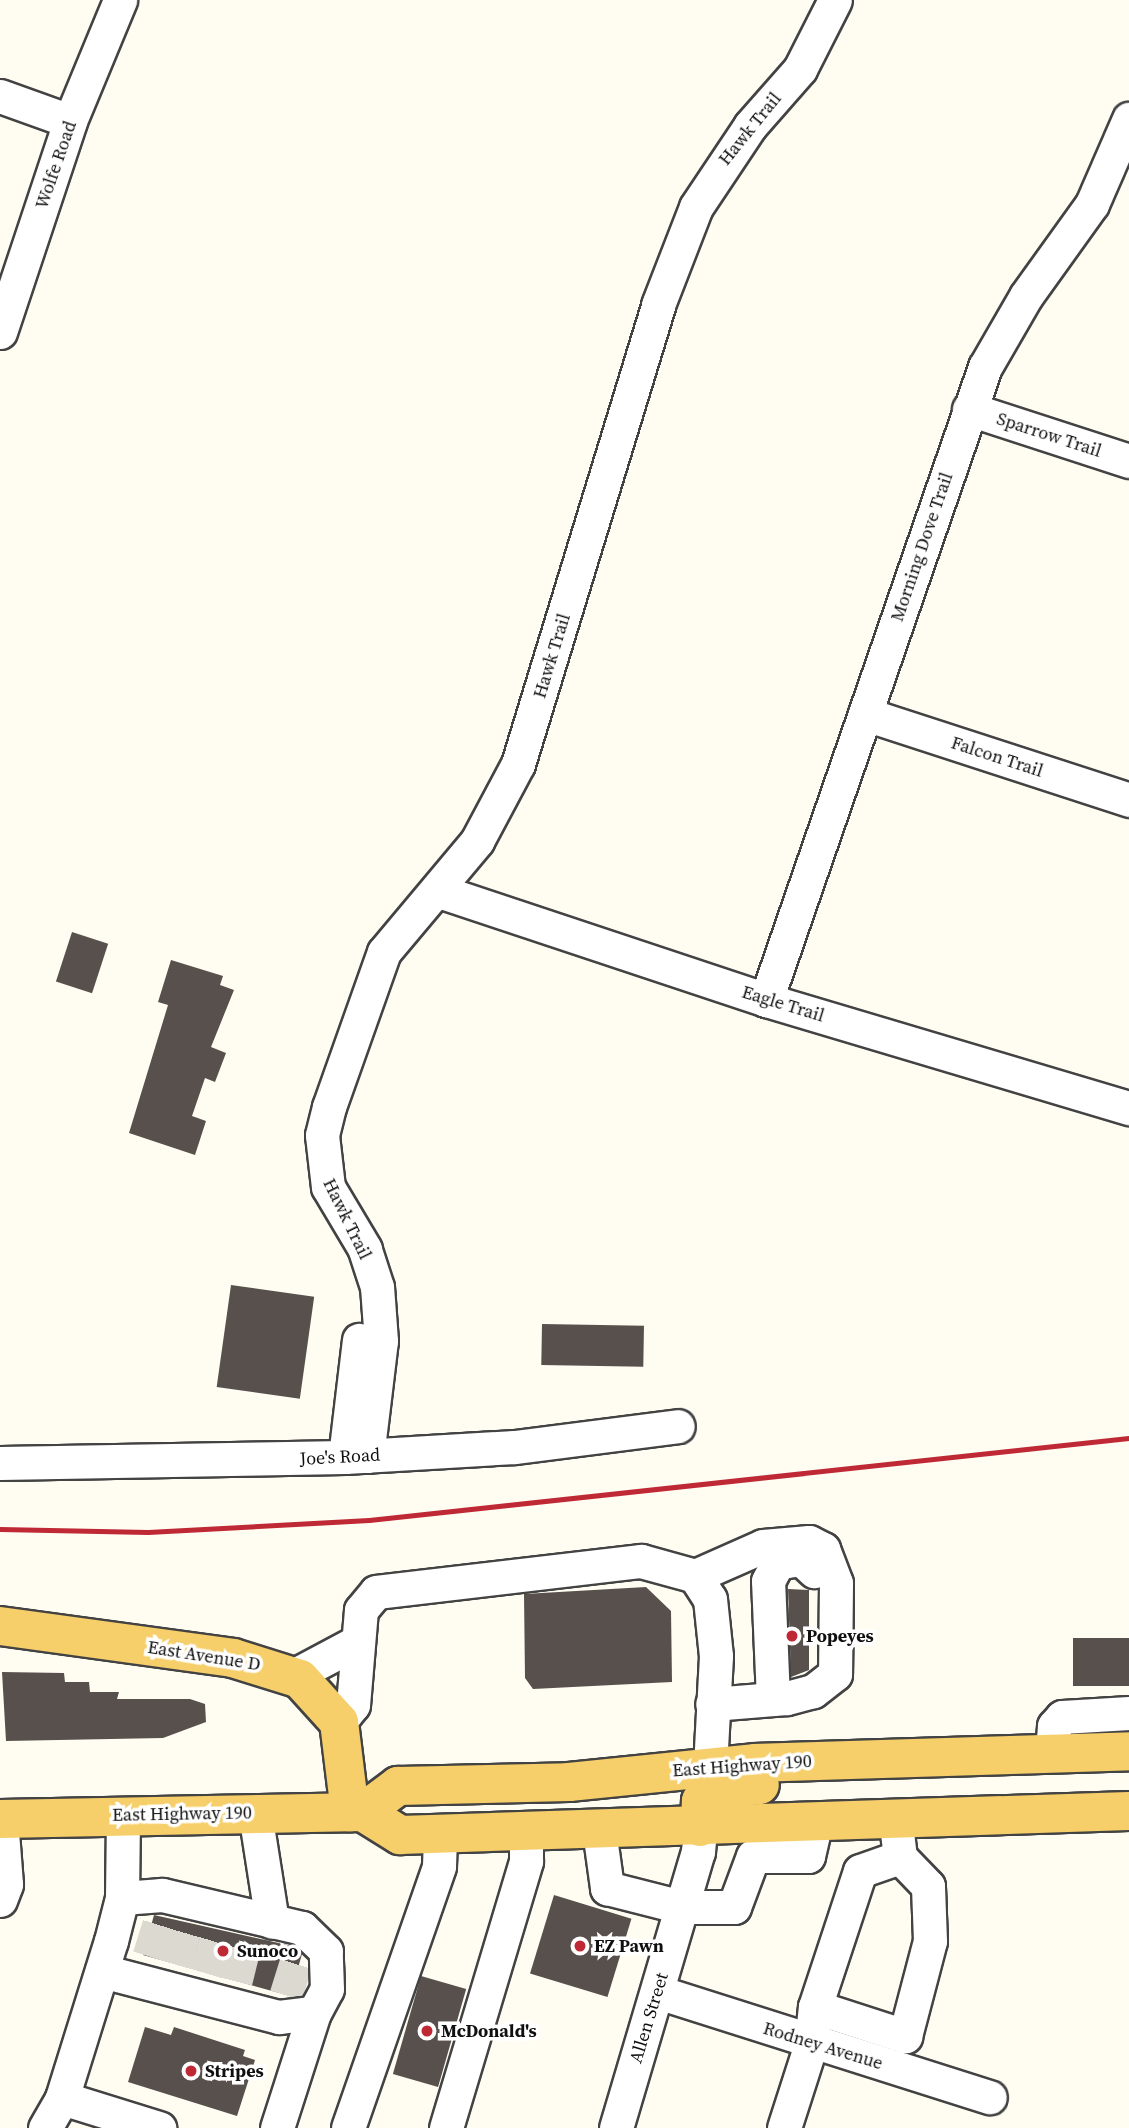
<!DOCTYPE html>
<style>
body{margin:0}
#map{position:relative;width:1129px;height:2128px;overflow:hidden;background:#fffcf2;font-family:"Source Serif 4",serif}
div>[style]{position:absolute}
.building>*{inset:0;background:#58504c;transform-origin:0 0}
.minor-tunnel>*{height:33px;margin-top:-16.5px;transform-origin:0;background:repeating-linear-gradient(90deg,#dbd9d0 0 33px,transparent 0 50px)}
.roads{filter:drop-shadow(2px 0 #434343) drop-shadow(-2px 0 #434343) drop-shadow(0 2px #434343) drop-shadow(0 -2px #434343)}
.minor>*{height:33px;margin:-16.5px;padding:0 16.5px;transform-origin:16.5px;border-radius:16.5px;background:#fff}
.major>*{height:38px;margin:-19px;padding:0 19px;transform-origin:19px;border-radius:19px;background:#f6cf6b}
.rail>*{height:5px;margin:-2.5px;padding:0 2.5px;transform-origin:2.5px;border-radius:2.5px;background:#be2935}
.dots>*{width:19px;height:19px;translate:-50% -50%;box-sizing:border-box;border:4px solid #fff;border-radius:50%}
span{translate:-50% -50%;white-space:nowrap;text-align:center;line-height:1.15;-webkit-text-stroke:7px #fff;paint-order:stroke}
.street-label{font-size:18px;color:#101010}
.poi-label{font-size:18px;color:#101010;font-weight:700}
.left{translate:0 -50%;text-align:left}
</style>
<div id="map">
<div class="building">
<i style="left:72px;top:932px;width:38px;height:52px;rotate:18deg"></i>
<i style="clip-path:polygon(171px 960px,223px 976px,220px 985px,234px 990px,211px 1047px,226px 1053px,215px 1082px,205px 1078px,192px 1116px,206px 1121px,195px 1155px,129px 1133px,168px 1005px,158px 1002px)"></i>
<i style="left:231px;top:1285px;width:84px;height:103px;rotate:8deg"></i>
<i style="left:542px;top:1324px;width:102px;height:41px;rotate:1deg"></i>
<i style="clip-path:polygon(646px 1587px,671px 1611px,672px 1682px,533px 1689px,525px 1678px,524px 1594px)"></i>
<i style="clip-path:polygon(788px 1589px,809px 1590px,809px 1670px,791px 1677px)"></i>
<i style="left:1129px;top:1638px;width:48px;height:56px;rotate:90deg"></i>
<i style="clip-path:polygon(2px 1672px,64px 1673px,65px 1682px,89px 1682px,90px 1692px,119px 1692px,117px 1699px,190px 1699px,205px 1704px,206px 1722px,163px 1738px,6px 1741px)"></i>
<i style="left:554px;top:1895px;width:81px;height:82px;rotate:17deg"></i>
<i style="clip-path:polygon(154px 1915px,292px 1946px,302px 1954px,290px 1996px,143px 1955px)"></i>
<i style="left:421px;top:1976px;width:47px;height:102px;rotate:16deg"></i>
<i style="clip-path:polygon(145px 2027px,171px 2035px,174px 2027px,245px 2050px,243px 2056px,255px 2060px,237px 2116px,128px 2082px)"></i>
</div>
<div class="minor-tunnel">
<i style="left:149px;top:1956px;width:50px;rotate:-72.6deg"></i>
<i style="left:175px;top:1964px;width:50px;rotate:-73.7deg"></i>
<i style="left:206px;top:1973px;width:51px;rotate:-73deg"></i>
<i style="left:236px;top:1981px;width:50px;rotate:-76.2deg"></i>
<i style="left:286px;top:1995px;width:50px;rotate:-72.6deg"></i>
</div>
<div class="roads">
<div class="minor">
<i style="left:0;top:96px;width:74px;rotate:19.7deg"></i>
<i style="left:0;top:332px;width:222px;rotate:-71.6deg"></i>
<i style="left:70px;top:121px;width:131px;rotate:-67.5deg"></i>
<i style="left:969px;top:409px;width:168px;rotate:18deg"></i>
<i style="left:865px;top:714px;width:278px;rotate:18deg"></i>
<i style="left:439px;top:891px;width:345px;rotate:18.4deg"></i>
<i style="left:766px;top:1000px;width:379px;rotate:16.6deg"></i>
<i style="left:766px;top:1000px;width:670px;rotate:-70.92deg"></i>
<i style="left:985px;top:367px;width:82px;rotate:-60deg"></i>
<i style="left:1026px;top:296px;width:113px;rotate:-54.3deg"></i>
<i style="left:1092px;top:204px;width:93px;rotate:-66.5deg"></i>
<i style="left:367px;top:1456px;width:116px;rotate:-83.1deg"></i>
<i style="left:381px;top:1341px;width:54px;rotate:-94.2deg"></i>
<i style="left:377px;top:1287px;width:40px;rotate:-108deg"></i>
<i style="left:365px;top:1249px;width:72px;rotate:-120.8deg"></i>
<i style="left:328px;top:1187px;width:52px;rotate:-96.6deg"></i>
<i style="left:322px;top:1135px;width:29px;rotate:-76deg"></i>
<i style="left:329px;top:1107px;width:164px;rotate:-70.5deg"></i>
<i style="left:384px;top:952px;width:145px;rotate:-50deg"></i>
<i style="left:477px;top:841px;width:87px;rotate:-62deg"></i>
<i style="left:518px;top:764px;width:480px;rotate:-73deg"></i>
<i style="left:658px;top:305px;width:105px;rotate:-68.8deg"></i>
<i style="left:696px;top:207px;width:97px;rotate:-56.3deg"></i>
<i style="left:750px;top:126px;width:76px;rotate:-48.7deg"></i>
<i style="left:800px;top:69px;width:77px;rotate:-63.1deg"></i>
<i style="left:345px;top:1457px;width:118px;rotate:-83.2deg"></i>
<i style="left:0;top:1463px;width:345px;rotate:-1deg"></i>
<i style="left:345px;top:1457px;width:170px;rotate:-3.4deg"></i>
<i style="left:515px;top:1447px;width:164px;rotate:-7.3deg"></i>
<i style="left:695px;top:1576px;width:74px;rotate:-23.8deg"></i>
<i style="left:763px;top:1546px;width:46px;rotate:-5deg"></i>
<i style="left:809px;top:1542px;width:16px;rotate:27deg"></i>
<i style="left:823px;top:1549px;width:36px;rotate:69deg"></i>
<i style="left:836px;top:1583px;width:91px;rotate:90.6deg"></i>
<i style="left:835px;top:1674px;width:28px;rotate:142deg"></i>
<i style="left:813px;top:1691px;width:28px;rotate:165deg"></i>
<i style="left:786px;top:1698px;width:74px;rotate:175.4deg"></i>
<i style="left:293px;top:1676px;width:70px;rotate:-28deg"></i>
<i style="left:773px;top:1699px;width:118px;rotate:-92.4deg"></i>
<i style="left:768px;top:1581px;width:19px;rotate:-62deg"></i>
<i style="left:777px;top:1564px;width:10px;rotate:-17deg"></i>
<i style="left:787px;top:1561px;width:14px;rotate:-8deg"></i>
<i style="left:801px;top:1559px;width:18px;rotate:43deg"></i>
<i style="left:339px;top:1722px;width:22px;rotate:-51deg"></i>
<i style="left:353px;top:1705px;width:95px;rotate:-85.2deg"></i>
<i style="left:361px;top:1610px;width:23px;rotate:-50deg"></i>
<i style="left:376px;top:1592px;width:267px;rotate:-6.7deg"></i>
<i style="left:641px;top:1561px;width:56px;rotate:15.5deg"></i>
<i style="left:695px;top:1576px;width:27px;rotate:57deg"></i>
<i style="left:710px;top:1599px;width:57px;rotate:84deg"></i>
<i style="left:716px;top:1656px;width:110px;rotate:93.1deg"></i>
<i style="left:1052px;top:1754px;width:28px;rotate:-86deg"></i>
<i style="left:1054px;top:1726px;width:12px;rotate:-48deg"></i>
<i style="left:1062px;top:1717px;width:67px;rotate:-3.4deg"></i>
<i style="left:255px;top:1813px;width:110px;rotate:81.1deg"></i>
<i style="left:599px;top:1830px;width:59px;rotate:82.1deg"></i>
<i style="left:607px;top:1888px;width:77px;rotate:14.2deg"></i>
<i style="left:682px;top:1907px;width:52px"></i>
<i style="left:734px;top:1907px;width:54px;rotate:-69.6deg"></i>
<i style="left:753px;top:1856px;width:55px"></i>
<i style="left:808px;top:1856px;width:35px;rotate:-77deg"></i>
<i style="left:0;top:1900px;width:17px;rotate:-69deg"></i>
<i style="left:6px;top:1884px;width:65px;rotate:-94.4deg"></i>
<i style="left:102px;top:1971px;width:183px;rotate:14.6deg"></i>
<i style="left:279px;top:2017px;width:35px;rotate:-7deg"></i>
<i style="left:314px;top:2013px;width:27px;rotate:-62deg"></i>
<i style="left:327px;top:1989px;width:38px;rotate:-92deg"></i>
<i style="left:326px;top:1951px;width:33px;rotate:-136deg"></i>
<i style="left:302px;top:1928px;width:144px;rotate:-166.7deg"></i>
<i style="left:162px;top:1895px;width:40px;rotate:175.7deg"></i>
<i style="left:658px;top:1992px;width:348px;rotate:17.6deg"></i>
<i style="left:815px;top:2007px;width:143px;rotate:-71.7deg"></i>
<i style="left:860px;top:1871px;width:42px;rotate:-19.3deg"></i>
<i style="left:62px;top:2098px;width:102px;rotate:17.2deg"></i>
<i style="left:45px;top:2128px;width:34px;rotate:-60deg"></i>
<i style="left:62px;top:2098px;width:164px;rotate:-72.7deg"></i>
<i style="left:111px;top:1941px;width:44px;rotate:-75.7deg"></i>
<i style="left:122px;top:1898px;width:83px;rotate:-89.3deg"></i>
<i style="left:277px;top:2128px;width:121px;rotate:-72.2deg"></i>
<i style="left:348px;top:2128px;width:277px;rotate:-70.8deg"></i>
<i style="left:439px;top:1866px;width:32px;rotate:-88deg"></i>
<i style="left:446px;top:2128px;width:279px;rotate:-73.3deg"></i>
<i style="left:526px;top:1861px;width:29px;rotate:-90deg"></i>
<i style="left:616px;top:2128px;width:288px;rotate:-73.5deg"></i>
<i style="left:698px;top:1852px;width:25px;rotate:-85deg"></i>
<i style="left:784px;top:2128px;width:88px;rotate:-72.2deg"></i>
<i style="left:811px;top:2044px;width:37px;rotate:-84deg"></i>
<i style="left:815px;top:2007px;width:95px;rotate:17.9deg"></i>
<i style="left:905px;top:2036px;width:98px;rotate:-75.3deg"></i>
<i style="left:930px;top:1941px;width:55px;rotate:-92.1deg"></i>
<i style="left:928px;top:1886px;width:40px;rotate:-134deg"></i>
<i style="left:900px;top:1857px;width:38px;rotate:-97deg"></i>
</div>
<div class="major">
<i style="left:0;top:1626px;width:235px;rotate:7.8deg"></i>
<i style="left:233px;top:1658px;width:70px;rotate:17.4deg"></i>
<i style="left:300px;top:1679px;width:58px;rotate:47.8deg"></i>
<i style="left:339px;top:1722px;width:91px;rotate:83deg"></i>
<i style="left:363px;top:1812px;width:44px;rotate:-36.6deg"></i>
<i style="left:398px;top:1786px;width:171px;rotate:-1.3deg"></i>
<i style="left:569px;top:1782px;width:188px;rotate:-5.8deg"></i>
<i style="left:756px;top:1763px;width:373px;rotate:-1.8deg"></i>
<i style="left:0;top:1819px;width:363px;rotate:-1.1deg"></i>
<i style="left:363px;top:1812px;width:44px;rotate:31.9deg"></i>
<i style="left:400px;top:1835px;width:729px;rotate:-1.89deg"></i>
<i style="left:700px;top:1827px;width:26px;rotate:-88deg"></i>
<i style="left:701px;top:1801px;width:16px;rotate:-45deg"></i>
<i style="left:712px;top:1790px;width:48px;rotate:-5.9deg"></i>
</div>
</div>
<div class="rail">
<i style="left:0;top:1529px;width:148px;rotate:1.2deg"></i>
<i style="left:148px;top:1532px;width:221px;rotate:-3.1deg"></i>
<i style="left:369px;top:1520px;width:764px;rotate:-6.16deg"></i>
</div>
<div class="dots">
<i style="left:792px;top:1636px;background:#be2935"></i>
<i style="left:580px;top:1946px;background:#be2935"></i>
<i style="left:223px;top:1951px;background:#be2935"></i>
<i style="left:427px;top:2031px;background:#be2935"></i>
<i style="left:191px;top:2071px;background:#be2935"></i>
</div>
<div class="street-label">
<span style="left:750px;top:129px;rotate:-51deg">Hawk Trail</span>
<span style="left:56px;top:165px;rotate:-71deg">Wolfe Road</span>
<span style="left:1049px;top:435px;rotate:18deg">Sparrow Trail</span>
<span style="left:922px;top:547px;rotate:-71deg">Morning Dove Trail</span>
<span style="left:552px;top:656px;rotate:-73deg">Hawk Trail</span>
<span style="left:997px;top:757px;rotate:18deg">Falcon Trail</span>
<span style="left:783px;top:1004px;rotate:17deg">Eagle Trail</span>
<span style="left:347px;top:1219px;rotate:64deg">Hawk Trail</span>
<span style="left:340px;top:1457px;rotate:-3deg">Joe's Road</span>
<span style="left:204px;top:1656px;rotate:9deg">East Avenue D</span>
<span style="left:742px;top:1766px;rotate:-4deg">East Highway 190</span>
<span style="left:182px;top:1814px;rotate:-1deg">East Highway 190</span>
<span style="left:649px;top:2018px;rotate:-73deg">Allen Street</span>
<span style="left:823px;top:2046px;rotate:17deg">Rodney Avenue</span>
</div>
<div class="poi-label">
<span class="left" style="left:806px;top:1636px">Popeyes</span>
<span class="left" style="left:594px;top:1946px">EZ Pawn</span>
<span class="left" style="left:237px;top:1951px">Sunoco</span>
<span class="left" style="left:441px;top:2031px">McDonald's</span>
<span class="left" style="left:205px;top:2071px">Stripes</span>
</div>
</div>
